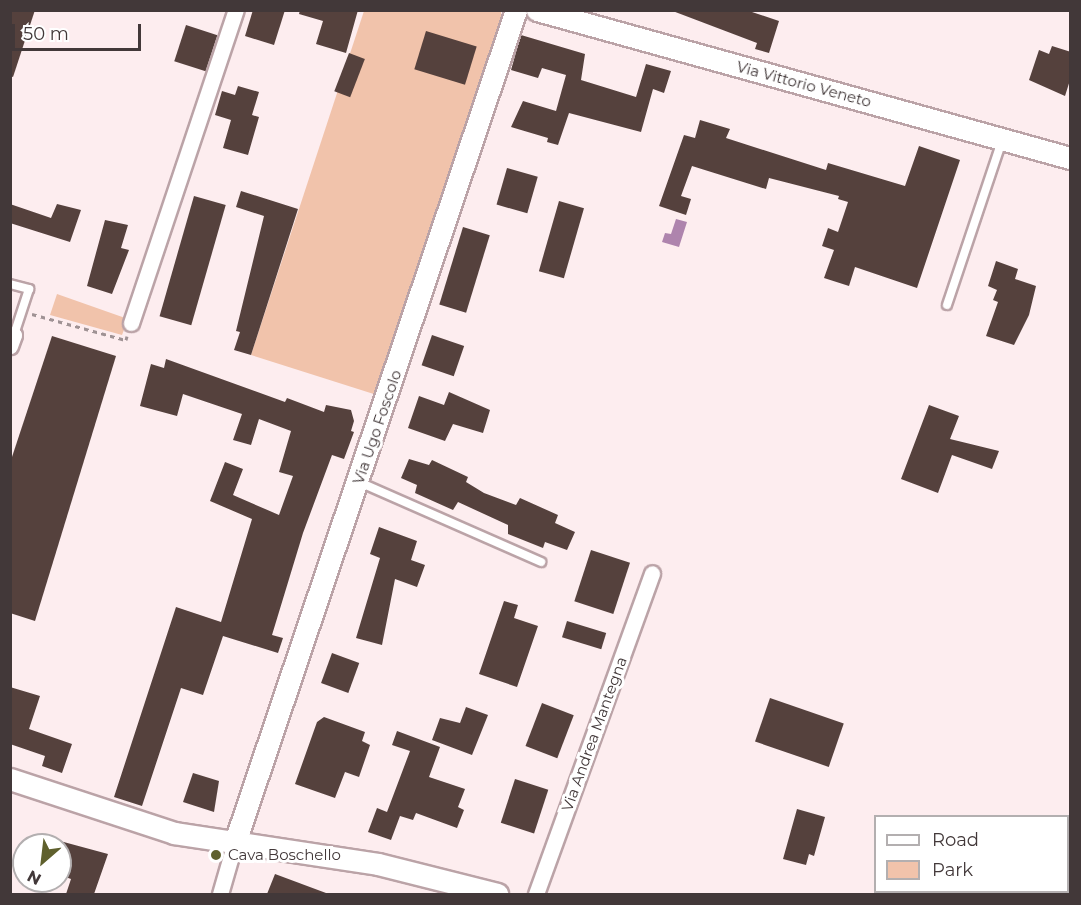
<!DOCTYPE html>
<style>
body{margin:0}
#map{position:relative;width:1081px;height:905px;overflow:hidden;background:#fdedef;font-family:Montserrat,sans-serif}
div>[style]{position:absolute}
.green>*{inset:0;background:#f1c3ab}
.water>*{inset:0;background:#ae84ad}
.building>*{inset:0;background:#55413d;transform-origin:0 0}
.path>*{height:3px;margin-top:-1.5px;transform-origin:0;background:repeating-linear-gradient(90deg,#9f9294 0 4.5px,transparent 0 9px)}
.roads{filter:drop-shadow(2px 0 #bba3a7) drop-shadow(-2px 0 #bba3a7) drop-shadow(0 2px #bba3a7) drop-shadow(0 -2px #bba3a7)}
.lane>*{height:8px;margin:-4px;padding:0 4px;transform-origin:4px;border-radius:4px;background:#fff}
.street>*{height:15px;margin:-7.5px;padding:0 7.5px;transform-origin:7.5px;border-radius:7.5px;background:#fff}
.secondary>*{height:21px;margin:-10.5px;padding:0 10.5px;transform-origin:10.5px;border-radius:10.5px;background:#fff}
.dots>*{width:16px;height:16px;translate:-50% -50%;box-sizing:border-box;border:3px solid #fff;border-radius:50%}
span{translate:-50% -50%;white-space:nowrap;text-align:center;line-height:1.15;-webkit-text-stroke:6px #fff;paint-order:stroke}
.street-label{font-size:15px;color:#423839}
.poi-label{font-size:15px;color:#423839}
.left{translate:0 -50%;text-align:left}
.frame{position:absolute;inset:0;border:12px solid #423839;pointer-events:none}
.legend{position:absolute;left:874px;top:815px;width:195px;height:78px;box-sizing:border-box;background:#fff;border:2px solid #b3afb0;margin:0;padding:8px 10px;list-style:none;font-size:18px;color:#423839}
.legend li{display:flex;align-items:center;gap:12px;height:30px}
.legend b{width:30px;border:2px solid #b3afb0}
.north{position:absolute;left:12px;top:833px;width:60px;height:60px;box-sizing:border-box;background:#fff;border:2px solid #b3afb0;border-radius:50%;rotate:208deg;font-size:16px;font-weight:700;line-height:24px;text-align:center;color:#423839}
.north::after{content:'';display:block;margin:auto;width:21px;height:27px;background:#5f602d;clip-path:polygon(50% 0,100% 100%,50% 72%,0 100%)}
.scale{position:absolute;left:12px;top:24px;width:129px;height:27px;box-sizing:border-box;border:3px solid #423839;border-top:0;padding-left:8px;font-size:18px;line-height:21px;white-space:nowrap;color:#423839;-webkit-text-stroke:4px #fff;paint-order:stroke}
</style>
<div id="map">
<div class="green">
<i style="clip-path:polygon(496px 10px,501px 12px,503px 23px,380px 396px,251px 355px,364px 11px)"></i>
<i style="clip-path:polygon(57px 294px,128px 319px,122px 335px,50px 315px)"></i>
</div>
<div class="water">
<i style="clip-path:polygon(676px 219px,687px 222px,679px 247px,662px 242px,665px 233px,671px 234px)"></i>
</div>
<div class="building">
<i style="clip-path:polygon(10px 10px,35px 10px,13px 77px,10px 76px)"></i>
<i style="clip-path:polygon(253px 10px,285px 10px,274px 45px,245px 36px)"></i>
<i style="clip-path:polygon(300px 10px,358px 10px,346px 53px,316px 44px,323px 21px,299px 14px)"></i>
<i style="clip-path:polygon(670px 10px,746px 10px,779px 21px,769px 53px,755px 49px,757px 43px)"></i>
<i style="left:186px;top:25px;width:33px;height:38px;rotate:18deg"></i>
<i style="left:426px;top:31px;width:53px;height:40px;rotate:17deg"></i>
<i style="clip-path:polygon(521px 35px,585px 54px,581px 80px,636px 97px,646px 64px,671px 71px,664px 93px,653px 89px,641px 132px,569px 113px,558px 145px,547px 142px,548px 138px,511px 127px,523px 101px,556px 111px,566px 75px,542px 68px,538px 78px,511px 70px)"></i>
<i style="clip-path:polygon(1052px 46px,1071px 52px,1071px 77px,1065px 96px,1029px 80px,1039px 50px,1049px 54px)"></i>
<i style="left:349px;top:53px;width:17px;height:41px;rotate:21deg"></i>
<i style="clip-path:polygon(238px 86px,259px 92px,252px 115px,259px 117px,248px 155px,223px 148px,231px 120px,215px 115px,222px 91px,235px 95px)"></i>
<i style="clip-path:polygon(700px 120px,730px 129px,726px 138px,826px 170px,828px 163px,905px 186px,919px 146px,960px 160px,917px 288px,855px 267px,849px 286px,824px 278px,834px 250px,822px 246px,828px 228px,838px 232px,848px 202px,838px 199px,839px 196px,769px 178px,766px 189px,692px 166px,681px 196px,691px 199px,686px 215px,659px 206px,684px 135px,695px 138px)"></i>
<i style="left:507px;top:168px;width:32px;height:38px;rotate:16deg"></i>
<i style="clip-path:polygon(241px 191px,298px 209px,251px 355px,234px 350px,240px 332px,236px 331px,264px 216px,236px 207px)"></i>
<i style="left:194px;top:196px;width:33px;height:125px;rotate:16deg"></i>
<i style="left:559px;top:201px;width:26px;height:73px;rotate:16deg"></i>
<i style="clip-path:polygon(10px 204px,51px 218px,57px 204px,81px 210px,70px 242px,10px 223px)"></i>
<i style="clip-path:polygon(105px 220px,128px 225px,121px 248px,129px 250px,112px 294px,87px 286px)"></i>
<i style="left:463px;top:227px;width:28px;height:81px;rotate:17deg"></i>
<i style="clip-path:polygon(996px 261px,1018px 269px,1015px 279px,1036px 286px,1029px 315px,1014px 345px,986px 336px,998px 302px,993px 300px,997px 290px,988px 286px)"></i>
<i style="left:432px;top:335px;width:34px;height:32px;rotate:19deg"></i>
<i style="clip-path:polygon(52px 336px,116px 356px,35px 621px,10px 613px,10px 463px)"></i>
<i style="clip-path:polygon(166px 359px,285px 402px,287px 398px,324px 412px,326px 405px,351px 410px,354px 421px,351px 431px,354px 432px,344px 459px,332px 455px,303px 533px,272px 635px,283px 638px,278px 653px,223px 636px,203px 695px,181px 688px,142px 806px,114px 797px,176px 607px,221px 622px,252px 519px,210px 501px,225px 462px,243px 469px,233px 495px,279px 515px,293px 476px,279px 472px,291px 431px,259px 419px,251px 445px,233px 440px,242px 414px,183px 394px,177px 416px,140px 406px,151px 364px,164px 368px)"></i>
<i style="clip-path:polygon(449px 392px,490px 410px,483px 433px,453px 424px,445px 441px,408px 428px,419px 396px,444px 405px)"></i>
<i style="clip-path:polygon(929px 405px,959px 416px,950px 439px,999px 451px,992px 469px,952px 455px,938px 493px,901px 479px)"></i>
<i style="clip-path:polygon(409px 459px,429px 465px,432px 460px,468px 477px,466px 482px,484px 493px,516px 505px,520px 498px,558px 515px,555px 523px,575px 532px,567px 550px,545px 542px,543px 548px,508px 534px,508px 525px,458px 502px,453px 510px,415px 493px,417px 485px,401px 478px)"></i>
<i style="clip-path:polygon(379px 527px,417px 541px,411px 560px,425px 565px,417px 587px,395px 579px,382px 645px,356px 638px,380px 558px,370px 554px)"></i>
<i style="left:591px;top:550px;width:41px;height:54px;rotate:18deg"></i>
<i style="clip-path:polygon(504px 601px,518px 605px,514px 618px,538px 626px,517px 687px,479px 674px)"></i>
<i style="left:567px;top:621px;width:41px;height:17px;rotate:17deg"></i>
<i style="left:332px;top:653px;width:29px;height:32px;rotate:20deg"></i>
<i style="clip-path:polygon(10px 687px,40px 696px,29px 729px,72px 744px,62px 773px,42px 766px,45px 756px,10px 744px)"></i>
<i style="left:770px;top:698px;width:78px;height:46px;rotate:19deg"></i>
<i style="left:542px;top:703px;width:34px;height:46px;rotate:21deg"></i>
<i style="clip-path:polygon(466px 707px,488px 715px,472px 755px,432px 740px,440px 718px,460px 723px)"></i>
<i style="clip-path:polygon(324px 717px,365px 732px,362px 741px,370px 745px,359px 777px,345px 772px,335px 798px,295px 784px,317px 722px)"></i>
<i style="clip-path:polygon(397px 731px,440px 747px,429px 777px,465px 789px,458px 807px,464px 810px,457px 828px,416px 813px,413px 820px,400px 816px,391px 840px,368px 832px,377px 808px,387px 812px,410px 751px,392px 745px)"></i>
<i style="clip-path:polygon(193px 773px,219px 781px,214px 812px,183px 802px)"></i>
<i style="left:515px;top:779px;width:35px;height:46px;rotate:18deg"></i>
<i style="clip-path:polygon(797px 809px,825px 817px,814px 856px,809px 854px,806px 865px,783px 859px)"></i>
<i style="clip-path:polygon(60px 841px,108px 854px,94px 894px,66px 894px,71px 879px,60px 875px)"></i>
<i style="clip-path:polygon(275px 874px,326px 893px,326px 894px,267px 894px)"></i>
</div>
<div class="path">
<i style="left:32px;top:314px;width:98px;rotate:15.5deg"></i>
<i style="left:126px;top:340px;width:4px;rotate:-76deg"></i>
</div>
<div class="roads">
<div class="lane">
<i style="left:10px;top:284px;width:20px;rotate:15deg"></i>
<i style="left:29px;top:289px;width:48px;rotate:108.1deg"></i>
<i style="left:947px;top:305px;width:173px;rotate:-71.5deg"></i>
<i style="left:359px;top:482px;width:199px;rotate:23.7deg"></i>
</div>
<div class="street">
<i style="left:131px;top:323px;width:330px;rotate:-71.5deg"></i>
<i style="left:10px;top:334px;width:4px;rotate:14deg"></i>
<i style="left:14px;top:335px;width:12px;rotate:110deg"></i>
<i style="left:220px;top:894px;width:54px;rotate:-73.9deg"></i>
<i style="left:536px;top:894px;width:341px;rotate:-70.1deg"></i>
</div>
<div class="secondary">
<i style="left:537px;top:10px;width:553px;rotate:15.52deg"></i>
<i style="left:10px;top:779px;width:173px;rotate:18.2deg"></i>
<i style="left:174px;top:833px;width:206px;rotate:8.6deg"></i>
<i style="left:378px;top:864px;width:123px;rotate:14.1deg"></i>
<i style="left:235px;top:842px;width:878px;rotate:-71.34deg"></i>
</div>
</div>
<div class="dots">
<i style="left:216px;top:855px;background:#5f602d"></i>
</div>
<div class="street-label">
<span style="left:804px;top:84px;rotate:15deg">Via Vittorio Veneto</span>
<span style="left:377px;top:427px;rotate:-71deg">Via Ugo Foscolo</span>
<span style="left:594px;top:734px;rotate:-70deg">Via Andrea Mantegna</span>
</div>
<div class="poi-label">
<span class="left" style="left:228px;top:855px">Cava Boschello</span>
</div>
<div class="frame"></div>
<ul class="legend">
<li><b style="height:8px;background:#fff"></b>Road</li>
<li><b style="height:16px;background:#f1c3ab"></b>Park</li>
</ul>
<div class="north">N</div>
<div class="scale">50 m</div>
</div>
